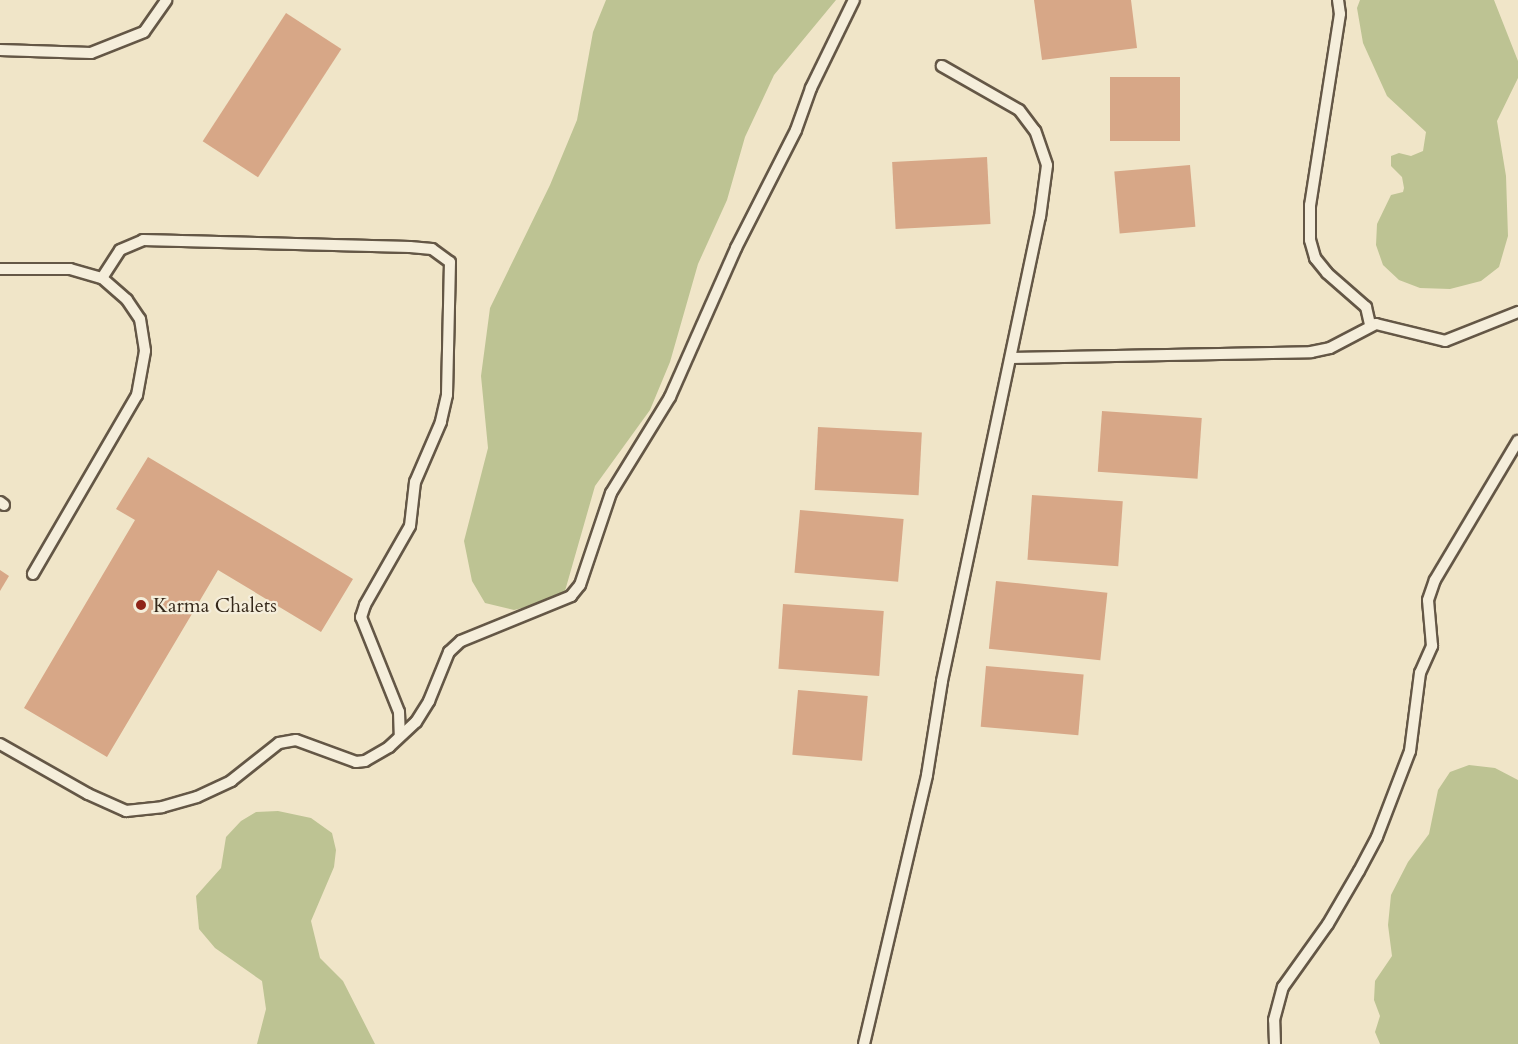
<!DOCTYPE html>
<style>
body{margin:0}
#map{position:relative;width:1518px;height:1044px;overflow:hidden;background:#f0e5c8;font-family:Cardo,serif}
div>[style]{position:absolute}
.green>*{inset:0;background:#bdc393}
.building>*{inset:0;background:#d7a787;transform-origin:0 0}
.roads{filter:drop-shadow(2px 0 #645746) drop-shadow(-2px 0 #645746) drop-shadow(0 2px #645746) drop-shadow(0 -2px #645746)}
.lane>*{height:10px;margin:-5px;padding:0 5px;transform-origin:5px;border-radius:5px;background:#f5eedb}
.dots>*{width:16px;height:16px;translate:-50% -50%;box-sizing:border-box;border:3px solid #f5eedb;border-radius:50%}
span{translate:-50% -50%;white-space:nowrap;text-align:center;line-height:1.15;-webkit-text-stroke:4.5px #f5eedb;paint-order:stroke}
.poi-label{font-size:20px;color:#35281a}
.left{translate:0 -50%;text-align:left}
</style>
<div id="map">
<div class="green">
<i style="clip-path:polygon(606px 0,836px 0,774px 75px,745px 137px,727px 200px,698px 264px,670px 362px,650px 410px,595px 486px,563px 598px,514px 610px,485px 603px,472px 581px,464px 541px,488px 448px,481px 376px,490px 308px,550px 185px,577px 120px,593px 32px)"></i>
<i style="clip-path:polygon(1360px 0,1494px 0,1518px 61px,1518px 78px,1497px 121px,1506px 176px,1508px 236px,1499px 267px,1481px 281px,1450px 289px,1420px 288px,1399px 280px,1383px 265px,1376px 245px,1377px 224px,1391px 195px,1403px 192px,1404px 188px,1402px 177px,1391px 166px,1391px 156px,1399px 153px,1411px 156px,1423px 151px,1426px 132px,1387px 96px,1363px 43px,1357px 8px)"></i>
<i style="clip-path:polygon(1469px 765px,1495px 768px,1518px 780px,1518px 1044px,1380px 1044px,1375px 1032px,1380px 1016px,1374px 1000px,1375px 981px,1392px 956px,1388px 925px,1391px 895px,1408px 862px,1429px 834px,1438px 790px,1450px 772px)"></i>
<i style="clip-path:polygon(278px 811px,311px 818px,332px 833px,336px 850px,334px 867px,311px 921px,320px 958px,343px 981px,375px 1044px,257px 1044px,266px 1009px,262px 981px,215px 948px,199px 929px,196px 896px,221px 868px,226px 837px,241px 821px,256px 812px)"></i>
</div>
<div class="building">
<i style="clip-path:polygon(1034px 0,1131px 0,1137px 48px,1042px 60px)"></i>
<i style="left:286px;top:13px;width:66px;height:153px;rotate:33deg"></i>
<i style="left:1110px;top:77px;width:70px;height:64px"></i>
<i style="left:987px;top:157px;width:67px;height:95px;rotate:87deg"></i>
<i style="left:1190px;top:165px;width:62px;height:76px;rotate:85deg"></i>
<i style="left:1102px;top:411px;width:100px;height:61px;rotate:4deg"></i>
<i style="left:818px;top:427px;width:104px;height:63px;rotate:3deg"></i>
<i style="clip-path:polygon(148px 457px,353px 579px,321px 632px,218px 570px,107px 757px,24px 708px,135px 520px,116px 509px)"></i>
<i style="left:1032px;top:495px;width:91px;height:65px;rotate:4deg"></i>
<i style="left:800px;top:510px;width:104px;height:63px;rotate:5deg"></i>
<i style="clip-path:polygon(0 570px,9px 576px,0 591px)"></i>
<i style="left:996px;top:581px;width:112px;height:68px;rotate:6deg"></i>
<i style="left:783px;top:604px;width:101px;height:65px;rotate:4deg"></i>
<i style="left:986px;top:666px;width:98px;height:61px;rotate:5deg"></i>
<i style="left:798px;top:690px;width:70px;height:65px;rotate:5deg"></i>
</div>
<div class="roads">
<div class="lane">
<i style="left:1338px;top:0;width:14px;rotate:82deg"></i>
<i style="left:1340px;top:14px;width:193px;rotate:98.9deg"></i>
<i style="left:1310px;top:205px;width:35px;rotate:90deg"></i>
<i style="left:1310px;top:240px;width:19px;rotate:74deg"></i>
<i style="left:1315px;top:258px;width:19px;rotate:51deg"></i>
<i style="left:1327px;top:273px;width:52px;rotate:41.1deg"></i>
<i style="left:1366px;top:307px;width:17px;rotate:77deg"></i>
<i style="left:0;top:50px;width:91px;rotate:1.9deg"></i>
<i style="left:91px;top:53px;width:57px;rotate:-21.6deg"></i>
<i style="left:144px;top:32px;width:39px;rotate:-55deg"></i>
<i style="left:0;top:269px;width:70px"></i>
<i style="left:70px;top:269px;width:33px;rotate:16deg"></i>
<i style="left:102px;top:278px;width:33px;rotate:41deg"></i>
<i style="left:127px;top:300px;width:23px;rotate:56deg"></i>
<i style="left:140px;top:319px;width:32px;rotate:81deg"></i>
<i style="left:145px;top:351px;width:45px;rotate:100.3deg"></i>
<i style="left:137px;top:395px;width:207px;rotate:120.2deg"></i>
<i style="left:102px;top:278px;width:33px;rotate:-57deg"></i>
<i style="left:120px;top:250px;width:25px;rotate:-23deg"></i>
<i style="left:143px;top:240px;width:267px;rotate:1.5deg"></i>
<i style="left:410px;top:247px;width:22px;rotate:5deg"></i>
<i style="left:432px;top:249px;width:22px;rotate:36deg"></i>
<i style="left:450px;top:262px;width:133px;rotate:91.3deg"></i>
<i style="left:447px;top:395px;width:28px;rotate:103deg"></i>
<i style="left:441px;top:422px;width:65px;rotate:113.4deg"></i>
<i style="left:415px;top:482px;width:44px;rotate:96.5deg"></i>
<i style="left:410px;top:526px;width:91px;rotate:119.7deg"></i>
<i style="left:365px;top:605px;width:13px;rotate:108deg"></i>
<i style="left:361px;top:617px;width:102px;rotate:68.2deg"></i>
<i style="left:399px;top:712px;width:24px;rotate:88deg"></i>
<i style="left:1011px;top:358px;width:300px;rotate:-1.1deg"></i>
<i style="left:1311px;top:352px;width:19px;rotate:-12deg"></i>
<i style="left:1330px;top:348px;width:52px;rotate:-27.6deg"></i>
<i style="left:1376px;top:324px;width:71px;rotate:13.8deg"></i>
<i style="left:1445px;top:341px;width:79px;rotate:-21.7deg"></i>
<i style="left:0;top:502px;width:5px;rotate:37deg"></i>
<i style="left:0;top:744px;width:101px;rotate:29.6deg"></i>
<i style="left:88px;top:794px;width:42px;rotate:24.1deg"></i>
<i style="left:126px;top:811px;width:36px;rotate:-6deg"></i>
<i style="left:162px;top:807px;width:36px;rotate:-16deg"></i>
<i style="left:197px;top:797px;width:38px;rotate:-25deg"></i>
<i style="left:231px;top:781px;width:61px;rotate:-38.4deg"></i>
<i style="left:279px;top:743px;width:17px;rotate:-10deg"></i>
<i style="left:296px;top:740px;width:64px;rotate:20.1deg"></i>
<i style="left:356px;top:762px;width:9px;rotate:-6deg"></i>
<i style="left:365px;top:761px;width:28px;rotate:-30deg"></i>
<i style="left:389px;top:747px;width:37px;rotate:-43deg"></i>
<i style="left:416px;top:722px;width:25px;rotate:-58deg"></i>
<i style="left:429px;top:701px;width:53px;rotate:-67.8deg"></i>
<i style="left:449px;top:652px;width:16px;rotate:-43deg"></i>
<i style="left:461px;top:641px;width:119px;rotate:-22.2deg"></i>
<i style="left:571px;top:596px;width:14px;rotate:-51deg"></i>
<i style="left:580px;top:585px;width:97px;rotate:-71.4deg"></i>
<i style="left:611px;top:493px;width:113px;rotate:-58.4deg"></i>
<i style="left:670px;top:397px;width:163px;rotate:-66.1deg"></i>
<i style="left:736px;top:248px;width:132px;rotate:-63deg"></i>
<i style="left:796px;top:130px;width:45px;rotate:-70.3deg"></i>
<i style="left:811px;top:88px;width:98px;rotate:-64deg"></i>
<i style="left:864px;top:1044px;width:276px;rotate:-76.8deg"></i>
<i style="left:927px;top:775px;width:95px;rotate:-80.9deg"></i>
<i style="left:942px;top:681px;width:474px;rotate:-78.1deg"></i>
<i style="left:1040px;top:217px;width:52px;rotate:-82.3deg"></i>
<i style="left:1047px;top:165px;width:36px;rotate:-109deg"></i>
<i style="left:1035px;top:131px;width:26px;rotate:-127deg"></i>
<i style="left:1019px;top:110px;width:89px;rotate:-150.3deg"></i>
<i style="left:1275px;top:1044px;width:24px;rotate:-92deg"></i>
<i style="left:1274px;top:1020px;width:34px;rotate:-75deg"></i>
<i style="left:1283px;top:987px;width:77px;rotate:-54.5deg"></i>
<i style="left:1328px;top:924px;width:61px;rotate:-59.7deg"></i>
<i style="left:1359px;top:871px;width:38px;rotate:-62deg"></i>
<i style="left:1377px;top:837px;width:92px;rotate:-69deg"></i>
<i style="left:1410px;top:751px;width:79px;rotate:-82.7deg"></i>
<i style="left:1420px;top:673px;width:30px;rotate:-66deg"></i>
<i style="left:1432px;top:646px;width:46px;rotate:-95deg"></i>
<i style="left:1428px;top:600px;width:21px;rotate:-71deg"></i>
<i style="left:1435px;top:580px;width:162px;rotate:-59.2deg"></i>
</div>
</div>
<div class="dots">
<i style="left:141px;top:605px;background:#8f2418"></i>
</div>
<div class="poi-label">
<span class="left" style="left:153px;top:605px">Karma Chalets</span>
</div>
</div>
